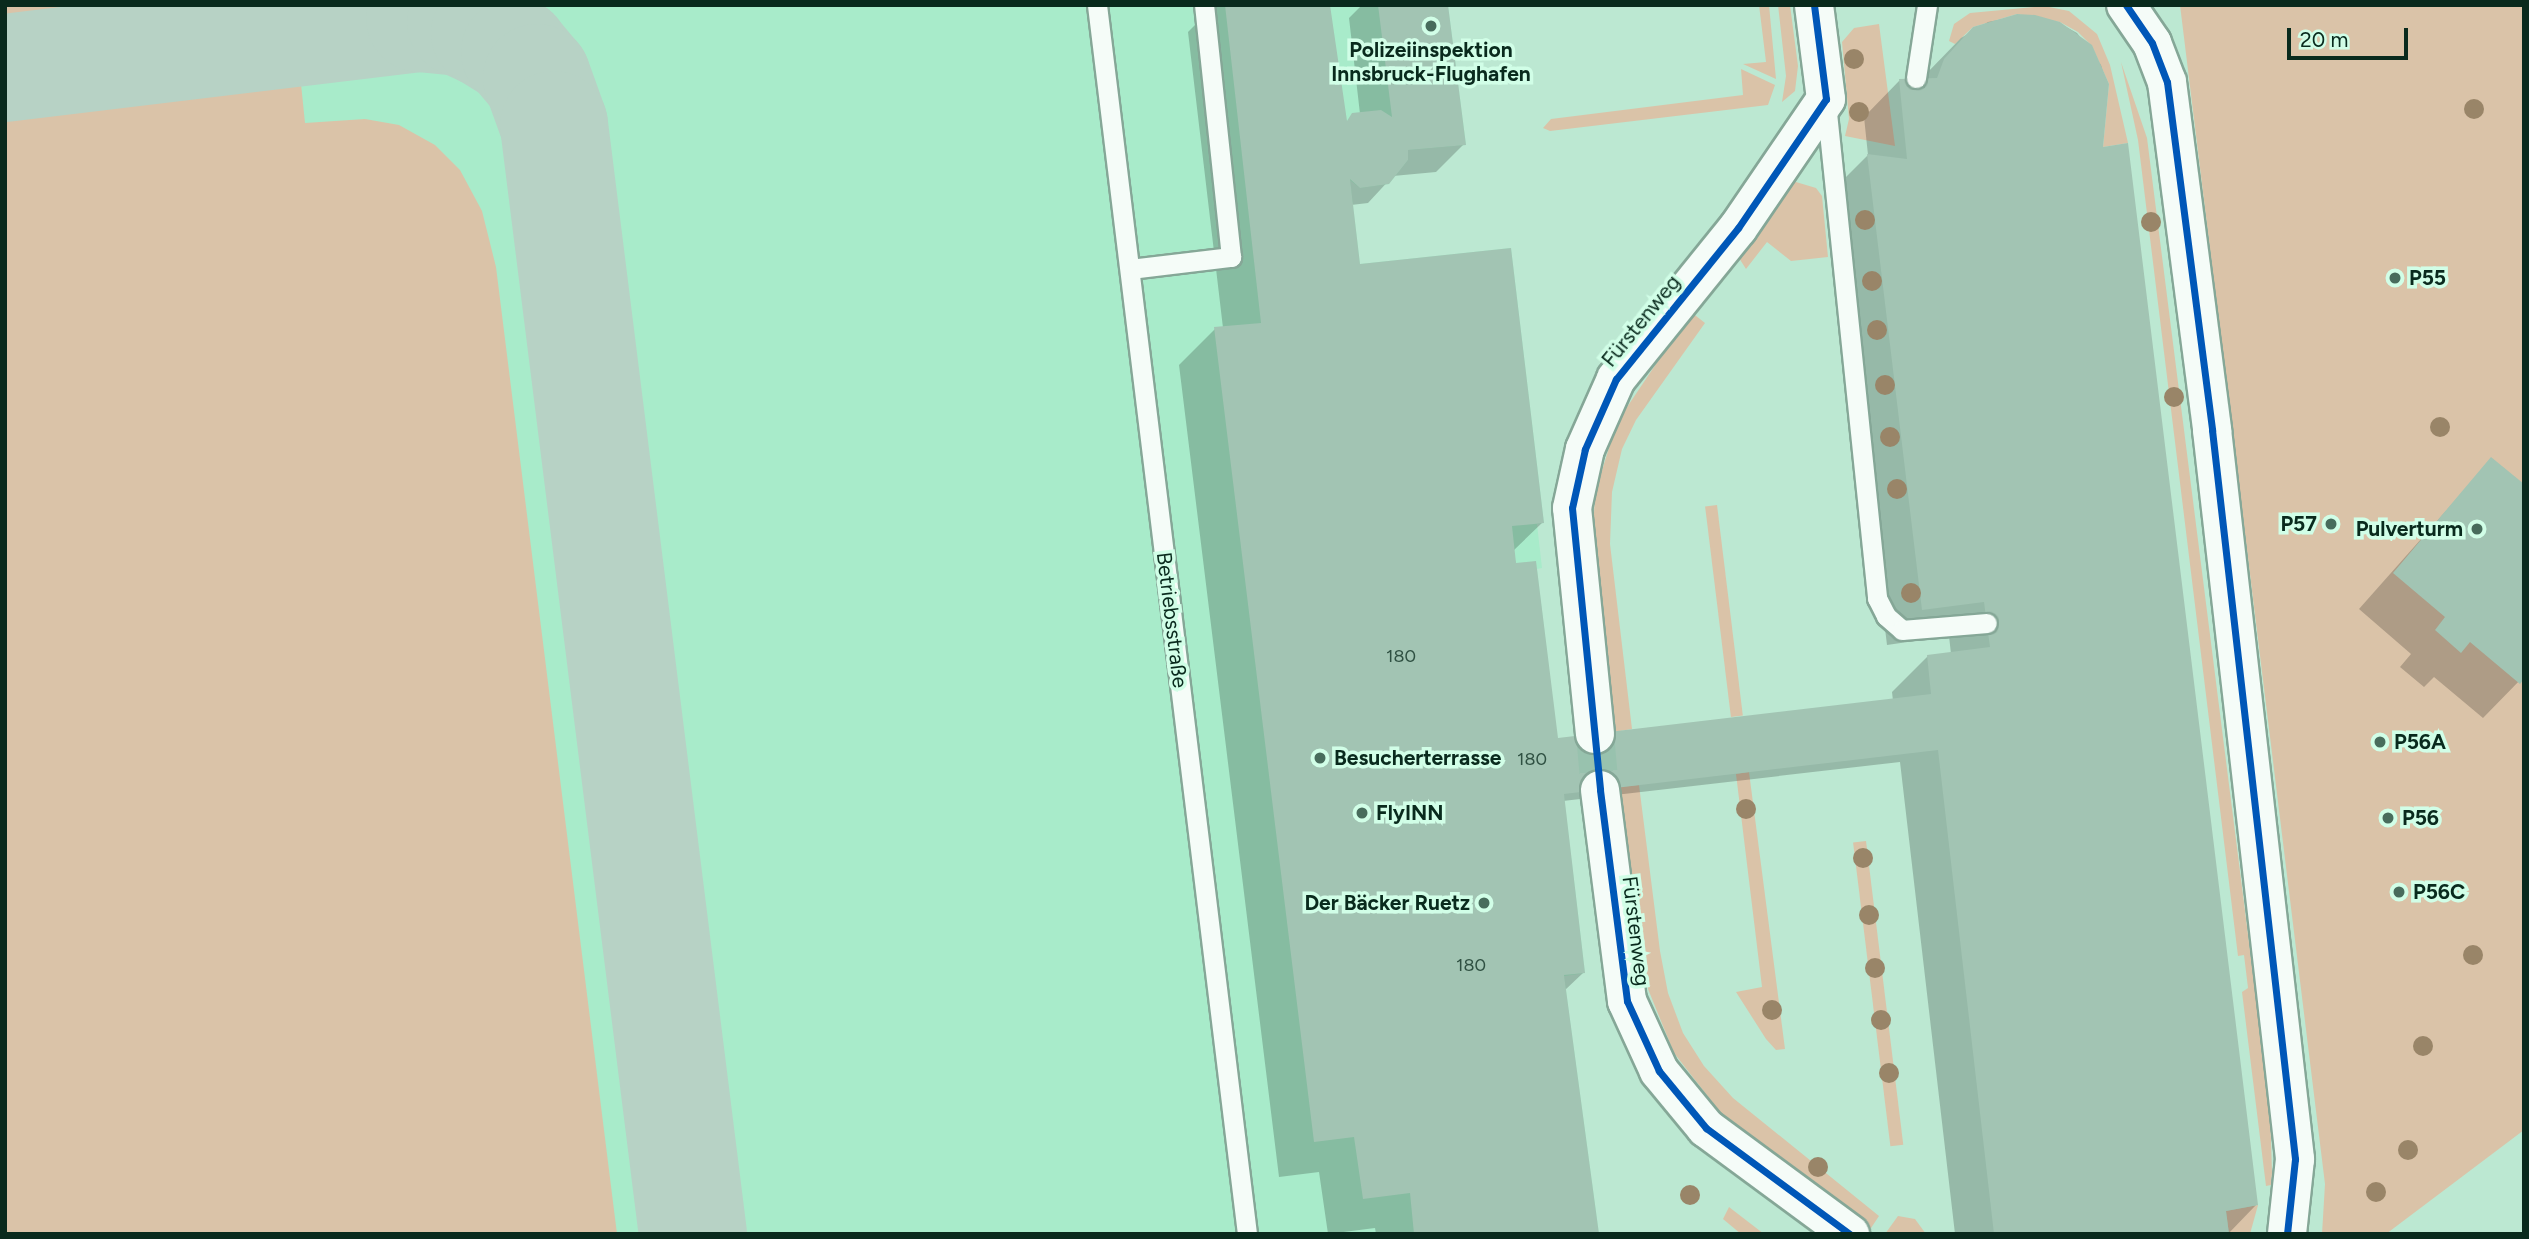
<!DOCTYPE html>
<meta charset="utf-8">
<style>
body{margin:0}
#map{position:relative;width:2529px;height:1239px;overflow:hidden;background:#bce8d2;font-family:Figtree,sans-serif}
div>[style]{position:absolute}
.built>*{inset:0;background:#a8ebca}
.green>*{inset:0;background:#dac3a8;transform-origin:0 0}
.shadow>*{inset:0;background:#0003}
.taxiway>*{height:108px;margin:-54px;padding:0 54px;transform-origin:54px;border-radius:54px;background:#b7d2c5}
.building>*{inset:0;background:#a2c4b3}
.minor-tunnel>*{height:38px;margin-top:-19px;transform-origin:0;background:repeating-linear-gradient(90deg,#98c2ae 0 38px,transparent 0 57px)}
.roads{filter:drop-shadow(2px 0 #85a797) drop-shadow(-2px 0 #85a797) drop-shadow(0 2px #85a797) drop-shadow(0 -2px #85a797)}
.service>*{height:19px;margin:-9.5px;padding:0 9.5px;transform-origin:9.5px;border-radius:9.5px;background:#f5fcf8}
.minor>*{height:38px;margin:-19px;padding:0 19px;transform-origin:19px;border-radius:19px;background:#f5fcf8}
.cycleway>*{height:7px;margin:-3.5px;padding:0 3.5px;transform-origin:3.5px;border-radius:3.5px;background:#0057b8}
.trees>*{width:20px;height:20px;margin:-10px;border-radius:50%;background:#998568}
.dots>*{width:19px;height:19px;translate:-50% -50%;box-sizing:border-box;border:4px solid #d1fee7;border-radius:50%}
span{translate:-50% -50%;white-space:nowrap;text-align:center;line-height:1.15;-webkit-text-stroke:7px #d1fee7;paint-order:stroke}
.number-label{font-size:18px;color:#2f5042}
.number-label span{-webkit-text-stroke-width:0}
.poi-label{font-size:21px;color:#092a1d;font-weight:700}
.left{translate:0 -50%;text-align:left}
.right{translate:-100% -50%;text-align:right}
.street-label{font-size:21px;color:#092a1d}
.frame{position:absolute;inset:0;border:7px solid #092a1d;pointer-events:none}
.scale{position:absolute;left:2287px;top:28px;width:121px;height:32px;box-sizing:border-box;border:4px solid #092a1d;border-top:0;padding-left:9px;font-size:21px;line-height:24px;white-space:nowrap;color:#092a1d;-webkit-text-stroke:5px #d1fee7;paint-order:stroke}
</style>
<div id="map">
<div class="built">
<i style="clip-path:polygon(5px 5px,1448px 5px,1466px 145px,1408px 150px,1408px 160px,1389px 184px,1360px 188px,1350px 180px,1360px 264px,1511px 248px,1544px 523px,1537px 524px,1542px 568px,1537px 569px,1585px 973px,1564px 976px,1599px 1234px,5px 1234px)"></i>
</div>
<div class="green">
<i style="clip-path:polygon(5px 5px,293px 5px,305px 123px,365px 119px,399px 125px,435px 145px,460px 170px,482px 211px,496px 267px,617px 1234px,5px 1234px)"></i>
<i style="clip-path:polygon(1759px 5px,1769px 5px,1776px 79px,1743px 64px,1766px 62px)"></i>
<i style="clip-path:polygon(1778px 5px,1790px 5px,1798px 66px,1795px 91px,1782px 102px,1786px 76px)"></i>
<i style="clip-path:polygon(2180px 5px,2524px 7px,2524px 1130px,2386px 1234px,2322px 1234px,2325px 1184px)"></i>
<i style="clip-path:polygon(2044px 6px,2069px 11px,2097px 34px,2110px 65px,2128px 143px,2103px 147px,2109px 84px,2092px 46px,2078px 32px,2060px 22px,2017px 14px,1973px 27px,1955px 44px,1949px 41px,1954px 24px,1970px 13px)"></i>
<i style="clip-path:polygon(1879px 24px,1895px 146px,1845px 136px,1849px 119px,1842px 42px,1854px 28px)"></i>
<i style="clip-path:polygon(2121px 62px,2147px 138px,2270px 1108px,2272px 1173px,2271px 1185px,2266px 1186px,2242px 992px,2248px 988px,2244px 955px,2238px 956px,2138px 140px)"></i>
<i style="clip-path:polygon(1741px 69px,1775px 85px,1768px 105px,1550px 131px,1543px 128px,1551px 119px,1743px 95px)"></i>
<i style="clip-path:polygon(1796px 182px,1816px 188px,1822px 196px,1828px 257px,1791px 261px,1767px 242px,1746px 269px,1739px 258px,1743px 251px,1787px 186px)"></i>
<i style="clip-path:polygon(1691px 312px,1705px 323px,1636px 420px,1622px 449px,1612px 492px,1610px 544px,1632px 729px,1613px 732px,1593px 534px,1595px 493px,1617px 422px)"></i>
<i style="left:1717px;top:505px;width:212px;height:12px;rotate:83deg"></i>
<i style="clip-path:polygon(1749px 772px,1785px 1049px,1776px 1050px,1766px 1039px,1736px 992px,1762px 987px,1736px 774px)"></i>
<i style="clip-path:polygon(1639px 785px,1660px 951px,1668px 993px,1683px 1033px,1704px 1066px,1733px 1098px,1879px 1216px,1869px 1231px,1720px 1112px,1674px 1053px,1648px 989px,1625px 829px,1620px 787px)"></i>
<i style="left:1866px;top:841px;width:306px;height:13px;rotate:83deg"></i>
<i style="clip-path:polygon(2258px 1205px,2250px 1234px,2229px 1234px,2226px 1211px)"></i>
<i style="clip-path:polygon(1729px 1207px,1764px 1234px,1741px 1234px,1723px 1219px)"></i>
<i style="clip-path:polygon(1898px 1216px,1915px 1219px,1926px 1234px,1885px 1234px)"></i>
</div>
<div class="shadow">
<i style="clip-path:polygon(1215px 5px,1329px 5px,1345px 123px,1360px 114px,1349px 18px,1362px 5px,1446px 5px,1464px 144px,1436px 172px,1393px 176px,1368px 203px,1351px 205px,1358px 266px,1543px 522px,1513px 551px,1556px 743px,1893px 701px,1892px 692px,1928px 656px,1951px 654px,1949px 636px,1887px 645px,1832px 191px,1868px 155px,1864px 117px,1899px 81px,1925px 75px,1961px 38px,1988px 22px,2017px 16px,2059px 23px,2077px 33px,2101px 65px,2107px 85px,2101px 149px,2256px 1205px,2228px 1234px,1955px 1234px,1900px 762px,1563px 801px,1583px 973px,1564px 991px,1597px 1234px,1376px 1234px,1375px 1228px,1328px 1234px,1319px 1172px,1279px 1177px,1179px 365px,1215px 329px,1223px 328px,1188px 32px)"></i>
<i style="clip-path:polygon(2492px 459px,2524px 676px,2483px 718px,2434px 677px,2424px 687px,2400px 667px,2411px 654px,2359px 609px)"></i>
</div>
<div class="taxiway">
<i style="left:5px;top:68px;width:418px;rotate:-6.9deg"></i>
<i style="left:420px;top:18px;width:41px;rotate:5.6deg"></i>
<i style="left:461px;top:22px;width:26px;rotate:25deg"></i>
<i style="left:485px;top:33px;width:36px;rotate:32deg"></i>
<i style="left:515px;top:52px;width:34px;rotate:50deg"></i>
<i style="left:537px;top:78px;width:50px;rotate:70.1deg"></i>
<i style="left:554px;top:125px;width:1118px;rotate:82.86deg"></i>
</div>
<div class="building">
<i style="clip-path:polygon(1225px 5px,1330px 5px,1347px 121px,1352px 113px,1381px 110px,1392px 117px,1378px 5px,1448px 5px,1466px 145px,1408px 150px,1408px 160px,1389px 184px,1360px 188px,1350px 179px,1360px 264px,1511px 248px,1544px 523px,1512px 526px,1516px 563px,1536px 561px,1558px 738px,1931px 694px,1927px 655px,1990px 647px,1984px 602px,1922px 610px,1867px 154px,1907px 159px,1899px 79px,1937px 78px,1944px 59px,1973px 27px,2017px 14px,2035px 15px,2060px 22px,2092px 45px,2109px 84px,2103px 147px,2128px 143px,2258px 1205px,2226px 1211px,2229px 1234px,1994px 1234px,1938px 750px,1564px 794px,1585px 973px,1564px 975px,1599px 1234px,1414px 1234px,1410px 1193px,1363px 1199px,1354px 1137px,1314px 1142px,1214px 327px,1261px 323px)"></i>
<i style="clip-path:polygon(2491px 457px,2524px 484px,2524px 679px,2520px 684px,2470px 642px,2461px 653px,2435px 630px,2445px 617px,2393px 573px)"></i>
</div>
<div class="minor-tunnel">
<i style="left:1595px;top:734px;width:56px;rotate:84.9deg"></i>
</div>
<div class="roads">
<div class="service">
<i style="left:1097px;top:5px;width:1238px;rotate:83.04deg"></i>
<i style="left:1916px;top:78px;width:74px;rotate:-81.4deg"></i>
<i style="left:1826px;top:103px;width:498px;rotate:84.1deg"></i>
<i style="left:1877px;top:598px;width:20px;rotate:63deg"></i>
<i style="left:1886px;top:616px;width:21px;rotate:41deg"></i>
<i style="left:1902px;top:630px;width:85px;rotate:-4.7deg"></i>
<i style="left:1130px;top:269px;width:102px;rotate:-6.8deg"></i>
<i style="left:1231px;top:257px;width:253px;rotate:-96.1deg"></i>
</div>
<div class="minor">
<i style="left:2126px;top:5px;width:46px;rotate:55.6deg"></i>
<i style="left:2152px;top:43px;width:42px;rotate:69deg"></i>
<i style="left:2167px;top:82px;width:351px;rotate:82.6deg"></i>
<i style="left:2212px;top:430px;width:734px;rotate:83.5deg"></i>
<i style="left:2295px;top:1159px;width:75px;rotate:96.1deg"></i>
<i style="left:1595px;top:734px;width:227px;rotate:-95.8deg"></i>
<i style="left:1572px;top:508px;width:60px;rotate:-77.6deg"></i>
<i style="left:1585px;top:449px;width:77px;rotate:-66.1deg"></i>
<i style="left:1616px;top:379px;width:194px;rotate:-51.1deg"></i>
<i style="left:1738px;top:228px;width:156px;rotate:-55.7deg"></i>
<i style="left:1826px;top:99px;width:95px;rotate:-97.3deg"></i>
<i style="left:1600px;top:790px;width:213px;rotate:82.7deg"></i>
<i style="left:1627px;top:1001px;width:77px;rotate:65.4deg"></i>
<i style="left:1659px;top:1071px;width:74px;rotate:50.5deg"></i>
<i style="left:1706px;top:1128px;width:179px;rotate:36.4deg"></i>
</div>
</div>
<div class="cycleway">
<i style="left:1814px;top:5px;width:95px;rotate:82.7deg"></i>
<i style="left:1826px;top:99px;width:156px;rotate:124.3deg"></i>
<i style="left:1738px;top:228px;width:194px;rotate:128.9deg"></i>
<i style="left:1616px;top:379px;width:77px;rotate:113.9deg"></i>
<i style="left:1585px;top:449px;width:60px;rotate:102.4deg"></i>
<i style="left:1572px;top:508px;width:283px;rotate:84.3deg"></i>
<i style="left:1600px;top:790px;width:213px;rotate:82.7deg"></i>
<i style="left:1627px;top:1001px;width:77px;rotate:65.4deg"></i>
<i style="left:1659px;top:1071px;width:74px;rotate:50.5deg"></i>
<i style="left:1706px;top:1128px;width:179px;rotate:36.4deg"></i>
<i style="left:2126px;top:5px;width:46px;rotate:55.6deg"></i>
<i style="left:2152px;top:43px;width:42px;rotate:69deg"></i>
<i style="left:2167px;top:82px;width:351px;rotate:82.6deg"></i>
<i style="left:2212px;top:430px;width:734px;rotate:83.5deg"></i>
<i style="left:2295px;top:1159px;width:75px;rotate:96.1deg"></i>
</div>
<div class="trees">
<i style="left:1854px;top:59px"></i>
<i style="left:2474px;top:109px"></i>
<i style="left:1859px;top:112px"></i>
<i style="left:1865px;top:220px"></i>
<i style="left:2151px;top:222px"></i>
<i style="left:1872px;top:281px"></i>
<i style="left:1877px;top:330px"></i>
<i style="left:1885px;top:385px"></i>
<i style="left:2174px;top:397px"></i>
<i style="left:2440px;top:427px"></i>
<i style="left:1890px;top:437px"></i>
<i style="left:1897px;top:489px"></i>
<i style="left:1911px;top:593px"></i>
<i style="left:1746px;top:809px"></i>
<i style="left:1863px;top:858px"></i>
<i style="left:1869px;top:915px"></i>
<i style="left:2473px;top:955px"></i>
<i style="left:1875px;top:968px"></i>
<i style="left:1772px;top:1010px"></i>
<i style="left:1881px;top:1020px"></i>
<i style="left:2423px;top:1046px"></i>
<i style="left:1889px;top:1073px"></i>
<i style="left:2408px;top:1150px"></i>
<i style="left:1818px;top:1167px"></i>
<i style="left:2376px;top:1192px"></i>
<i style="left:1690px;top:1195px"></i>
</div>
<div class="dots">
<i style="left:1431px;top:26px;background:#486c5c"></i>
<i style="left:2395px;top:278px;background:#486c5c"></i>
<i style="left:2331px;top:524px;background:#486c5c"></i>
<i style="left:2477px;top:529px;background:#486c5c"></i>
<i style="left:2380px;top:742px;background:#486c5c"></i>
<i style="left:1320px;top:758px;background:#486c5c"></i>
<i style="left:1362px;top:813px;background:#486c5c"></i>
<i style="left:2388px;top:818px;background:#486c5c"></i>
<i style="left:2399px;top:892px;background:#486c5c"></i>
<i style="left:1484px;top:903px;background:#486c5c"></i>
</div>
<div class="number-label">
<span style="left:1401px;top:656px">180</span>
<span style="left:1532px;top:759px">180</span>
<span style="left:1471px;top:965px">180</span>
</div>
<div class="poi-label">
<span style="left:1431px;top:62px">Polizeiinspektion<br>Innsbruck-Flughafen</span>
<span class="left" style="left:2409px;top:278px">P55</span>
<span class="right" style="left:2317px;top:524px">P57</span>
<span class="right" style="left:2463px;top:529px">Pulverturm</span>
<span class="left" style="left:2394px;top:742px">P56A</span>
<span class="left" style="left:1334px;top:758px">Besucherterrasse</span>
<span class="left" style="left:1376px;top:813px">FlyINN</span>
<span class="left" style="left:2402px;top:818px">P56</span>
<span class="left" style="left:2413px;top:892px">P56C</span>
<span class="right" style="left:1470px;top:903px">Der Bäcker Ruetz</span>
</div>
<div class="street-label">
<span style="left:1641px;top:321px;rotate:-51deg">Fürstenweg</span>
<span style="left:1172px;top:620px;rotate:83deg">Betriebsstraße</span>
<span style="left:1636px;top:931px;rotate:83deg">Fürstenweg</span>
</div>
<div class="frame"></div>
<div class="scale">20 m</div>
</div>
